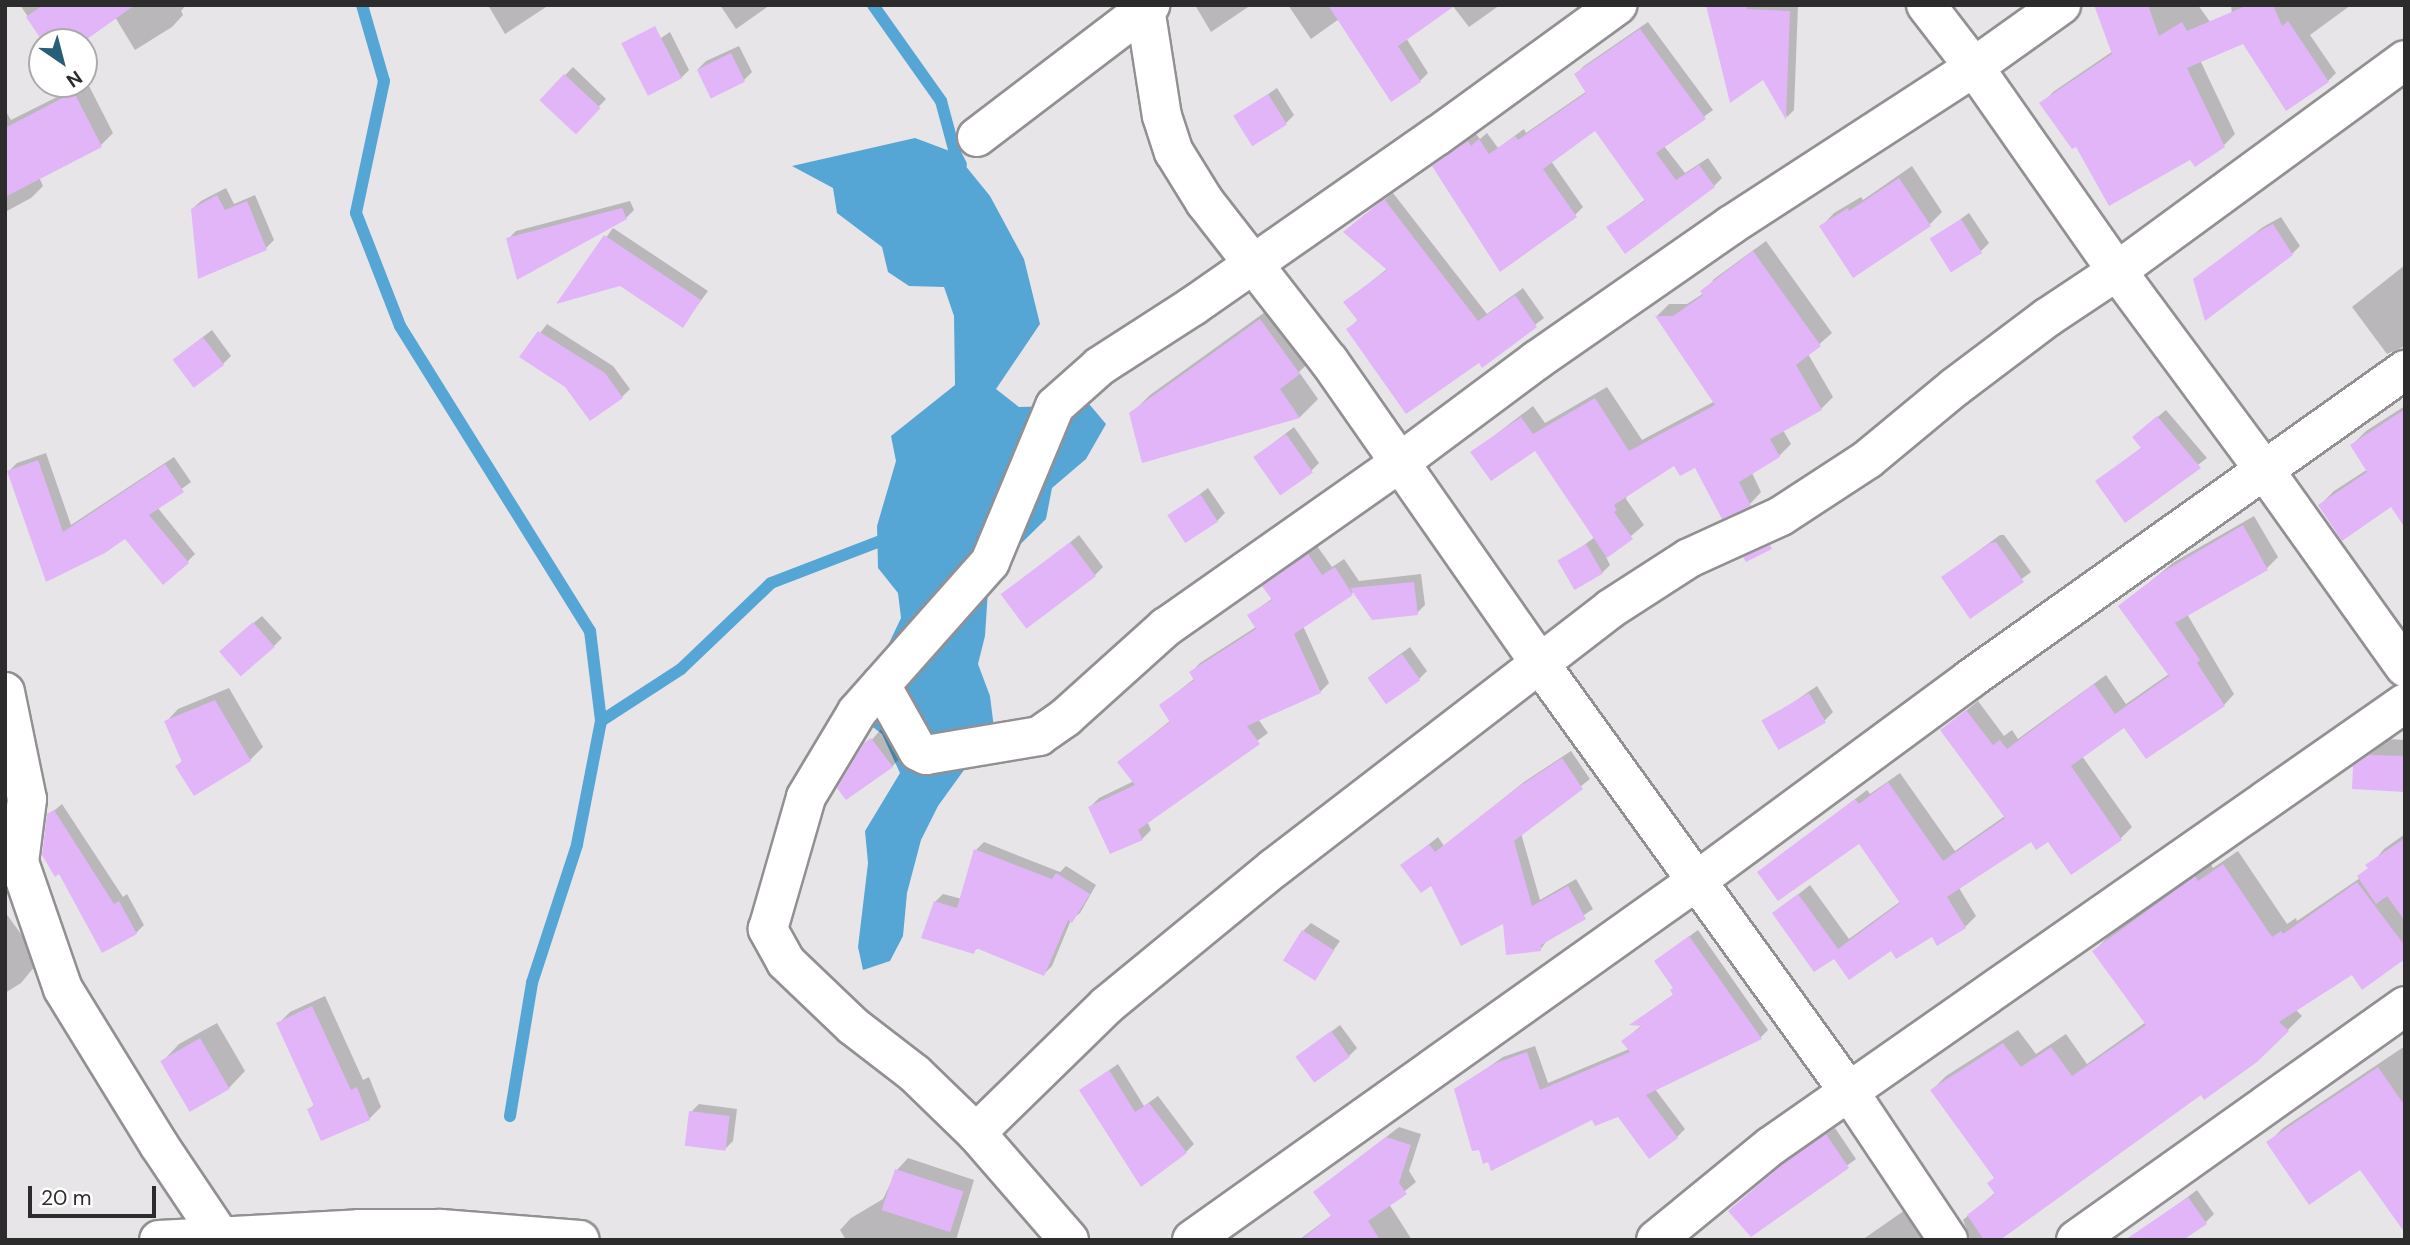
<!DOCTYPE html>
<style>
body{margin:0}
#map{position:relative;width:2410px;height:1245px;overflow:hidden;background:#e8e5e8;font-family:"DM Sans",sans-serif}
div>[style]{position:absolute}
.water>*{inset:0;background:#56a6d5}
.shadow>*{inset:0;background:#0003;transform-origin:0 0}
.stream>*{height:12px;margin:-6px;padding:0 6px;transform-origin:6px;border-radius:6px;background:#56a6d5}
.building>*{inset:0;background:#e2b5f9;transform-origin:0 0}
.roads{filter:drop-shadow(2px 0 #939093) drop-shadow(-2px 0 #939093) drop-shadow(0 2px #939093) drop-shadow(0 -2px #939093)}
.street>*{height:38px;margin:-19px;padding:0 19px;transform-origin:19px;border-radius:19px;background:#fff}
span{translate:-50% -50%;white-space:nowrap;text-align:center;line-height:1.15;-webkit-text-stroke:7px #fff;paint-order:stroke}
.frame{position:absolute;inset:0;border:7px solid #2d2c2d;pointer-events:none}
.north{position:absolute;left:28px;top:28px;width:70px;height:70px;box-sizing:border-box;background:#fff;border:2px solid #ababab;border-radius:50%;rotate:145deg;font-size:19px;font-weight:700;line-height:28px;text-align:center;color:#2d2c2d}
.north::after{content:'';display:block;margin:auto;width:24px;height:32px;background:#295e79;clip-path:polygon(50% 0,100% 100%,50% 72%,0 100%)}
.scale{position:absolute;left:28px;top:1186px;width:128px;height:32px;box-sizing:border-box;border:4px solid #2d2c2d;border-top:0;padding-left:9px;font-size:21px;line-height:24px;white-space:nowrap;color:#2d2c2d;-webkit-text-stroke:5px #fff;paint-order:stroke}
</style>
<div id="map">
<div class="water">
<i style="clip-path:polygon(915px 138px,955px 153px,990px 196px,1024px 259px,1040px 324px,996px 389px,1019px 407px,1055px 406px,1084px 398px,1106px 424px,1086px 459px,1052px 488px,1046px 519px,989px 575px,985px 636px,978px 664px,990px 696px,994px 728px,991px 746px,964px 770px,938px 806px,921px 840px,907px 893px,903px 936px,890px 961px,863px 970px,858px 947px,868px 863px,865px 831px,900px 773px,882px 734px,862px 719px,881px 660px,901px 618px,898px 593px,878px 568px,877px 526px,896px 461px,891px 436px,955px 385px,954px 316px,944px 287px,909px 286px,888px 272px,882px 247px,837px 213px,833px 188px,792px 166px)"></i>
</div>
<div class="shadow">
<i style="clip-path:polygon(20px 5px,186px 5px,181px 11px,183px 15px,172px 27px,135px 50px,115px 17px,80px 42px,45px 42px)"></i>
<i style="clip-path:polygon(488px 5px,549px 5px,505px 34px)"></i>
<i style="clip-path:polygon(720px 5px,770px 5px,736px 29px)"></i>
<i style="clip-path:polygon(1195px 5px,1251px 5px,1211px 32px)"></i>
<i style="clip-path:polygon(1288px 5px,1500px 5px,1469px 27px,1452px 5px,1406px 38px,1428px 73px,1420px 81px,1339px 19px,1311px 39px)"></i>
<i style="clip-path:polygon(1711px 5px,1798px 5px,1794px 110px,1787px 117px,1764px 77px)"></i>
<i style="clip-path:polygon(2104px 5px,2198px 5px,2225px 43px,2200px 60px,2235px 134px,2224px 145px,2191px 158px,2076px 144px,2042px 104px,2053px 92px,2113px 51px)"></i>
<i style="clip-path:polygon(2231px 5px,2351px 5px,2310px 35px,2336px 73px,2328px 81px,2243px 42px,2235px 46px)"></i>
<i style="clip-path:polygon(1648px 22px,1713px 110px,1664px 146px,1685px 173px,1708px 158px,1722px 178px,1714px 186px,1608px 227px,1646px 199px,1596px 128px,1551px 161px,1583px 207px,1575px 215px,1434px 167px,1476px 134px,1480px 139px,1487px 133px,1498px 148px,1524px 129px,1526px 133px,1587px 91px,1576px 74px,1584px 66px)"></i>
<i style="clip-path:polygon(670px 32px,689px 70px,681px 78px,640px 52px)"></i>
<i style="clip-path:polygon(739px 46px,752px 72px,744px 80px,698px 69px,706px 61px)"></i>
<i style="left:573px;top:67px;width:46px;height:45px;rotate:44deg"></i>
<i style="clip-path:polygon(87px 82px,113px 133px,101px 145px,39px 177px,43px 186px,31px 198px,5px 212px,5px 110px,11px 120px)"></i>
<i style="clip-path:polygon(1277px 88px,1294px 115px,1286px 123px,1236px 116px)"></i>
<i style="clip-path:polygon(1912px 166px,1942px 212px,1929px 225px,1822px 226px,1834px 213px,1861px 197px,1863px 200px)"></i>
<i style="clip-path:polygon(226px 188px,234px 204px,255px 195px,274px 240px,266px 248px,192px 209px,201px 201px)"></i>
<i style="clip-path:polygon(1393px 193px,1487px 314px,1523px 288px,1544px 318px,1482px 365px,1479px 361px,1348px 329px,1359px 319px,1346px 302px,1388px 268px,1353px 224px)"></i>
<i style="clip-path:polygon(630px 201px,634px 210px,626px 218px,508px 239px,516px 231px)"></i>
<i style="clip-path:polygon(1969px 213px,1989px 243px,1981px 251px,1932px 240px)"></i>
<i style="clip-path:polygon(2281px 217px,2300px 246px,2292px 254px,2195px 279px,2263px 227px)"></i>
<i style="clip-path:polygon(613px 228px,708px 291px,683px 325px,620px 284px,560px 301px)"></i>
<i style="clip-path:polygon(1766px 241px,1832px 333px,1808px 354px,1833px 397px,1821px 409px,1783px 430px,1791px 444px,1779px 456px,1752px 473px,1761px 492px,1750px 504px,1696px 465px,1675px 463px,1627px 494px,1626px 499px,1644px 525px,1606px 557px,1610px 565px,1602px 573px,1561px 562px,1595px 537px,1536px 448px,1473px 452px,1533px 406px,1545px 423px,1607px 387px,1642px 440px,1715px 401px,1657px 316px,1669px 304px,1687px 304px,1704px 293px,1714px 279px)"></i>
<i style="clip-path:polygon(2405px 265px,2405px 346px,2387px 354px,2352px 307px)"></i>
<i style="clip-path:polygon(1279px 302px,1317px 355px,1299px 372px,1318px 399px,1300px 417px,1143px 461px,1131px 414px,1150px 395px)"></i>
<i style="clip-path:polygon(547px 324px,613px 366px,630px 389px,622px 397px,522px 357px)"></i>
<i style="clip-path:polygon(212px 330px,231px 356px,223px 364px,174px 359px)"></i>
<i style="clip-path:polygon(2405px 406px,2405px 524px,2391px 505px,2320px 505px,2334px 491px,2368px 469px,2352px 445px,2366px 431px)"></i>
<i style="clip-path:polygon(2166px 410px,2207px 458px,2125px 521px,2097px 482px,2142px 447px,2142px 430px)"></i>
<i style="clip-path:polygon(1294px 427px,1319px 463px,1311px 471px,1255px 457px)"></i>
<i style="clip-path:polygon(46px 453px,71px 525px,174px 457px,191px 482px,157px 507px,195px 554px,187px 562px,125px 537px,47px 579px,9px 471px,17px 463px)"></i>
<i style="clip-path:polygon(1208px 488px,1225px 513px,1217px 521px,1171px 516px)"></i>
<i style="clip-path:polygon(2254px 516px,2278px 557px,2267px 568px,2187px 614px,2234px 694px,2224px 705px,2125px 725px,2082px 756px,2132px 827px,2121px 838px,2072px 873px,2049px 840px,2031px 839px,1959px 888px,1976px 916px,1965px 927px,1891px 949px,1834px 956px,1775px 913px,1810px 885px,1849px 939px,1901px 901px,1860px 842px,1759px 872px,1867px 790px,1870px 794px,1900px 773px,1955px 851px,2005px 816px,1942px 730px,1978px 701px,2004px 736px,2012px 730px,2018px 739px,2106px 675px,2126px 704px,2169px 674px,2121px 606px,2174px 562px)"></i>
<i style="clip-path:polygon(1079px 535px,1103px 567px,1095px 575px,1013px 590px)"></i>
<i style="clip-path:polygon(2000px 535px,2004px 535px,2031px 572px,1971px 617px,1943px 577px)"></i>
<i style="clip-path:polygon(1317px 546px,1332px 567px,1344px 559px,1359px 581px,1421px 574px,1425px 605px,1417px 613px,1355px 591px,1303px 626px,1329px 683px,1320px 692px,1258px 719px,1268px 733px,1147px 821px,1151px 830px,1142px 839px,1090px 807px,1099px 798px,1134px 781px,1119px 762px,1171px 720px,1161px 705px,1195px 678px,1191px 672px,1200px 663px,1256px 627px,1249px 615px,1273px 598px,1264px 586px)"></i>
<i style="clip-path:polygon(262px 616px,282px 638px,274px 646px,228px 644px)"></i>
<i style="clip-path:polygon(1410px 647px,1427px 671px,1419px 679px,1369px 677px)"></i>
<i style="clip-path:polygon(1817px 686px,1833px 712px,1825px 720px,1765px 722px)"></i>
<i style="clip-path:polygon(229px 688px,263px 747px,250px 760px,194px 794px,177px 766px,183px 760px,166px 722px,178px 709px)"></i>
<i style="left:883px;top:727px;width:33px;height:25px;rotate:41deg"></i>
<i style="clip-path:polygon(2388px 739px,2405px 740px,2405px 790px,2355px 767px)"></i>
<i style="clip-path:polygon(1571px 751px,1590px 779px,1521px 833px,1540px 900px,1576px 879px,1593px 909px,1548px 939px,1540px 950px,1505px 921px,1403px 865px,1438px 837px,1444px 846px,1524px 782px)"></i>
<i style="clip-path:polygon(62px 804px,123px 897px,127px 894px,144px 925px,136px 933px,103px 951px,49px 815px)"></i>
<i style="clip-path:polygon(2405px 834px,2405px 957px,2352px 972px,2295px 1009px,2302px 1016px,2256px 1061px,2201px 1093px,1997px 1240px,1971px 1240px,1963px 1220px,1996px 1192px,1996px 1177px,1932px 1090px,1946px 1076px,2018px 1030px,2036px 1054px,2066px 1034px,2087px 1064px,2146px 1022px,2094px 951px,2108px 937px,2210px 863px,2213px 868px,2238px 851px,2287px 924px,2296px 918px,2297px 921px,2360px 878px,2384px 849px)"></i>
<i style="clip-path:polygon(984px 842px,1060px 872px,1066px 866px,1096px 885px,1080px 913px,1071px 920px,1052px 966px,1044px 974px,979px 947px,973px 952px,935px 902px,943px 894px,962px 899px,976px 850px)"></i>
<i style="clip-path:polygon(5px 912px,40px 960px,21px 983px,5px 993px)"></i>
<i style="clip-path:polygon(1311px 923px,1340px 941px,1314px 978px,1303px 931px)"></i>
<i style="clip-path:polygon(1698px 930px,1768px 1030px,1760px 1038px,1655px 1089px,1685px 1129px,1677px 1137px,1618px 1115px,1593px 1117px,1456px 1090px,1503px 1057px,1535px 1046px,1548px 1083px,1629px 1049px,1623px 1041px,1643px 1024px,1633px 1023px,1674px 994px,1675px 987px,1656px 961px)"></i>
<i style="clip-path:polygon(325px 996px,363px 1080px,369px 1077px,381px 1107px,369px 1119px,322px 1139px,309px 1109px,315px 1104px,278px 1024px,290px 1012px)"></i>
<i style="clip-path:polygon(217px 1023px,245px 1071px,229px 1088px,163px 1061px,179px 1044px)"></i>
<i style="clip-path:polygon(1340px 1025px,1357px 1048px,1349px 1056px,1298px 1057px)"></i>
<i style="clip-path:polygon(2405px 1046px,2405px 1230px,2360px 1168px,2269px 1142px,2283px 1128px)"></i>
<i style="clip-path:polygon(1118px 1064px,1144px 1106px,1158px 1096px,1194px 1144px,1186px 1152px,1081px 1090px)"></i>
<i style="clip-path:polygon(699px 1104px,737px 1109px,733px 1141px,725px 1149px,691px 1112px)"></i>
<i style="clip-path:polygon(1399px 1127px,1421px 1134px,1409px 1171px,1416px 1182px,1389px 1204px,1412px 1240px,1299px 1240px,1332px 1215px,1315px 1192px)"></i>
<i style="clip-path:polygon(1835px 1128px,1856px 1159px,1751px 1235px,1739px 1204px,1794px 1156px)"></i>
<i style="clip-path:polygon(908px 1158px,974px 1180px,956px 1240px,846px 1240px,840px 1230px,851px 1218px,883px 1199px,897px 1170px)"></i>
<i style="clip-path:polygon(2197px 1190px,2214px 1214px,2206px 1222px,2164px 1215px)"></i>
<i style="clip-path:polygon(1915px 1203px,1947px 1240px,1862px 1240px)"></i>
</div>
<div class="stream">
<i style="left:362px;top:5px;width:79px;rotate:73.9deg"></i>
<i style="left:384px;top:81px;width:135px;rotate:102deg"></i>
<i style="left:356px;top:213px;width:121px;rotate:68.7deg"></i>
<i style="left:400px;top:326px;width:359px;rotate:58.1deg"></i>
<i style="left:590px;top:631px;width:91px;rotate:83deg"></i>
<i style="left:601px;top:721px;width:126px;rotate:101deg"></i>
<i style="left:577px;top:845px;width:145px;rotate:108.1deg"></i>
<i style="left:532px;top:983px;width:135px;rotate:99.4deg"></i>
<i style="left:873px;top:5px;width:118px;rotate:54.7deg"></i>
<i style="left:941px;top:101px;width:54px;rotate:74.9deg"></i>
<i style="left:955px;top:153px;width:13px;rotate:63deg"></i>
<i style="left:601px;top:721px;width:95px;rotate:-33deg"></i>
<i style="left:681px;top:669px;width:124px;rotate:-43.7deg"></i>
<i style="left:771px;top:583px;width:129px;rotate:-21deg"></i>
</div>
<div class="building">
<i style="clip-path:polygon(43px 5px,135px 5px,83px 42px,43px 42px,26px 17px)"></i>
<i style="clip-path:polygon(1328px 5px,1456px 5px,1398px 46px,1421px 82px,1391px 102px)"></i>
<i style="clip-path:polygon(1706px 5px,1746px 5px,1747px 9px,1790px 11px,1786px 120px,1763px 80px,1730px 103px)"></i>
<i style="clip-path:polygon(2094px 5px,2148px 5px,2159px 36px,2182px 22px,2187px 31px,2248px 5px,2273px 5px,2282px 26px,2288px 21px,2329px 82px,2286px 111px,2243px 44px,2187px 68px,2225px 147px,2195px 167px,2190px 160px,2109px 206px,2076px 147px,2072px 149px,2039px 103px,2112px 54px)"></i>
<i style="left:655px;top:26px;width:59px;height:38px;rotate:63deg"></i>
<i style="clip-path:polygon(1640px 29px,1706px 119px,1656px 153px,1676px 180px,1699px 165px,1715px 187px,1625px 254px,1606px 227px,1645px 201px,1595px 131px,1543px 169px,1577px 217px,1500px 272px,1432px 166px,1468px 141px,1471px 146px,1479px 139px,1489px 154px,1515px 136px,1518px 140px,1586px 93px,1574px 74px)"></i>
<i style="left:731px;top:53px;width:32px;height:38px;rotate:64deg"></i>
<i style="left:564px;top:74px;width:50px;height:36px;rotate:43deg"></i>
<i style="clip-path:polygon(74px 92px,102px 147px,5px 197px,5px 128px)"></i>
<i style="left:1268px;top:94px;width:36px;height:41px;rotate:58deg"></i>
<i style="clip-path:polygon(1899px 178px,1931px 226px,1853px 278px,1819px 226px,1848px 208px,1849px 211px)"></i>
<i style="clip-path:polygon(217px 195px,225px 210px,247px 201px,267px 250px,198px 279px,191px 209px)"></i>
<i style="clip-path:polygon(1384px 199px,1478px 321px,1515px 295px,1537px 327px,1482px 368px,1479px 363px,1406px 414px,1346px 329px,1358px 321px,1343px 302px,1387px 270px,1343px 232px)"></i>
<i style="clip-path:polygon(622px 208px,627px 219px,517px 280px,506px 238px)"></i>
<i style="left:1961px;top:219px;width:40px;height:37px;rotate:58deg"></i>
<i style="clip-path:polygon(2273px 224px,2293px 255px,2205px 321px,2193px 279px,2252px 235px)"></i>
<i style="clip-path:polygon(604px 235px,701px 300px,683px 328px,620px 286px,556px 304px)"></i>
<i style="clip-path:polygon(1753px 251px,1821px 346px,1796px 365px,1822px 410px,1770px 439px,1780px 457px,1739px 482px,1751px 506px,1722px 519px,1695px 468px,1680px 476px,1674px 466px,1614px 505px,1617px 510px,1614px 512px,1633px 539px,1607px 558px,1535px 451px,1491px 481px,1470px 452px,1521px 417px,1533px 434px,1595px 398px,1629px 451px,1715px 405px,1655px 316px,1673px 316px,1703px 295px,1700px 291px)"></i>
<i style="clip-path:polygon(1260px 319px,1300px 374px,1280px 389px,1300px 418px,1142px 463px,1129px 413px)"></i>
<i style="clip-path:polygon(538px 331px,605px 373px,623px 398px,590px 421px,565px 387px,519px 357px)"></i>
<i style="left:203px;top:337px;width:35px;height:38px;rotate:53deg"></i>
<i style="clip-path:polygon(2405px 409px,2405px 528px,2391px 507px,2342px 541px,2318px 505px,2367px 472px,2350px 445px)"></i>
<i style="clip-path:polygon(2157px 416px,2201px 468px,2125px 523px,2095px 481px,2141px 448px,2132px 437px)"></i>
<i style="left:1286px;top:434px;width:47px;height:40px;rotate:55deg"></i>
<i style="clip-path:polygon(38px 460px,63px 532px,165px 464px,184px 492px,149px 515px,189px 563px,163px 585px,125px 539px,105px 553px,46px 582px,7px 471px)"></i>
<i style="left:1200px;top:494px;width:33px;height:39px;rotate:57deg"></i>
<i style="clip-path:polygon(2243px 525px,2268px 570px,2175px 623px,2200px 660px,2197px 663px,2225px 706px,2146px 759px,2124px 728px,2071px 766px,2122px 840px,2071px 875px,2048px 842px,2036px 850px,2031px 842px,1947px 897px,1966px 928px,1937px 946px,1932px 937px,1896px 959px,1891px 951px,1849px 980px,1834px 959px,1814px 972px,1772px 913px,1798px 894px,1838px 949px,1900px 903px,1859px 844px,1778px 901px,1757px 872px,1855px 799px,1859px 804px,1888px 782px,1943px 861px,2005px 818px,1940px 730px,1966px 710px,1993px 745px,2000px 740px,2007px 749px,2094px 684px,2115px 714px,2169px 676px,2118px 606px,2161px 573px)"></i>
<i style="left:1070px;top:542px;width:43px;height:87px;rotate:53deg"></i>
<i style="clip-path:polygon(1996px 542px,2024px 582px,1970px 619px,1941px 577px,1990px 543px)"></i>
<i style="left:1586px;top:544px;width:34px;height:33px;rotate:60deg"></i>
<i style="clip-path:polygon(1770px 545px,1772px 549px,1746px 562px,1743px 557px)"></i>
<i style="clip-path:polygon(1308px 554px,1322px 575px,1335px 567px,1353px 595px,1294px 634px,1321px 693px,1247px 726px,1260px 744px,1138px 830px,1143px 840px,1110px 854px,1088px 807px,1135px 785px,1117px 762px,1170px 722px,1159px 705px,1194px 680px,1189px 672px,1256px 629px,1247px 615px,1272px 600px,1262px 586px)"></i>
<i style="clip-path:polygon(1414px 582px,1418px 615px,1372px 620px,1350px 588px)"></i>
<i style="left:253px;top:622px;width:33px;height:45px;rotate:49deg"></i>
<i style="left:1402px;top:654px;width:32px;height:42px;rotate:55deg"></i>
<i style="left:1809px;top:693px;width:34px;height:55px;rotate:60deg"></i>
<i style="clip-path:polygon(215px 700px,251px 761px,194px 796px,175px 766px,182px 762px,164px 721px)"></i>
<i style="clip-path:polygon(871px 738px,893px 767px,846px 800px,837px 788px,864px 743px)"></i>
<i style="clip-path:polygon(2369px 755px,2405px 756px,2405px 792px,2352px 789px,2353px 766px)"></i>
<i style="clip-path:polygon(1562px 758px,1583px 789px,1514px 841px,1532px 906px,1568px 886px,1586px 919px,1541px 945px,1541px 951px,1506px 955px,1503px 924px,1461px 946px,1431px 886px,1421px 893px,1400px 865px,1429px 844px,1435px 852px,1514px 790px)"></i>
<i style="clip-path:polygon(54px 810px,114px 904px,119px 901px,137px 934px,102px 953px,59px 874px,55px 877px,42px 855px,47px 814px)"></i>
<i style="clip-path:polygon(2405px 838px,2405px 921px,2387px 896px,2376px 904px,2357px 876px,2368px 868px,2365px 865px)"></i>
<i style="clip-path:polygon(974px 849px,1052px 879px,1056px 873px,1090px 894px,1072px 923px,1068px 920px,1044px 976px,976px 948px,974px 954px,921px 938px,934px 901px,957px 908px)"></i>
<i style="clip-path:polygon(2223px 864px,2272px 937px,2281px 931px,2283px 934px,2357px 882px,2405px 946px,2405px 959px,2362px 990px,2352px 975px,2279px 1022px,2289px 1031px,2257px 1062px,2204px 1100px,2201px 1095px,2000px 1240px,1984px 1240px,1967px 1215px,1995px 1194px,1987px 1183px,1994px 1178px,1930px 1090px,2003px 1043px,2021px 1067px,2051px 1047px,2072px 1076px,2146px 1025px,2092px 951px,2195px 876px,2198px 881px)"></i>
<i style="left:1302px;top:930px;width:38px;height:36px;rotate:32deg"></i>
<i style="clip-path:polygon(1689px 936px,1762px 1039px,1646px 1095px,1678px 1138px,1649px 1159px,1618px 1117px,1595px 1126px,1592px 1120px,1491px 1171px,1488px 1162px,1483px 1164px,1479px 1150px,1472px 1151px,1454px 1089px,1493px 1064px,1527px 1052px,1540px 1090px,1630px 1052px,1621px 1041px,1642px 1026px,1629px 1025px,1673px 995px,1670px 990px,1673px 988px,1654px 961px)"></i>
<i style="clip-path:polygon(312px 1006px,351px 1090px,357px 1087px,370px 1120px,321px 1141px,307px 1109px,314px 1106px,276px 1023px)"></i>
<i style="left:1331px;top:1031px;width:32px;height:44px;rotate:54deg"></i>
<i style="left:200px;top:1038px;width:59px;height:46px;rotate:60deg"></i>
<i style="clip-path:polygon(2378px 1067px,2405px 1106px,2405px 1233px,2360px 1170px,2309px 1205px,2266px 1142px)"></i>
<i style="clip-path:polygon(1109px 1070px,1135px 1112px,1149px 1103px,1187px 1153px,1141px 1187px,1079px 1090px)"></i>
<i style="left:689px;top:1111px;width:41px;height:35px;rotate:7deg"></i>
<i style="clip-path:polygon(1826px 1134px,1849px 1168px,1751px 1237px,1728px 1211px,1784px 1163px)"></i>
<i style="clip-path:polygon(1386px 1137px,1411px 1145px,1399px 1183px,1407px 1194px,1368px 1221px,1380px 1240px,1301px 1240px,1331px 1216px,1313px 1192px)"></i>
<i style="left:895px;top:1169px;width:72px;height:43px;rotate:18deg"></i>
<i style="clip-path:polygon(2188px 1197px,2207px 1224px,2183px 1240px,2125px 1240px)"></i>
</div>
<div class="roads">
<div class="street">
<i style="left:1926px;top:5px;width:78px;rotate:52.3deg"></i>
<i style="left:1974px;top:67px;width:249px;rotate:55deg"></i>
<i style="left:2117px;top:271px;width:249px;rotate:53.5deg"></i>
<i style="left:2265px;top:471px;width:241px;rotate:54.5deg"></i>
<i style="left:1145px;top:8px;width:109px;rotate:81.1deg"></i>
<i style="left:1162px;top:116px;width:38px;rotate:72deg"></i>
<i style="left:1174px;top:152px;width:59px;rotate:58.2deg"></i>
<i style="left:1205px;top:202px;width:202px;rotate:52.1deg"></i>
<i style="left:1329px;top:361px;width:369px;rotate:55.1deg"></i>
<i style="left:1540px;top:664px;width:529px;rotate:54.15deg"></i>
<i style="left:1850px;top:1093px;width:177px;rotate:56.3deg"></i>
<i style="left:977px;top:137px;width:218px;rotate:-37.3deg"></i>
<i style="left:881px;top:685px;width:76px;rotate:60.7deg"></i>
<i style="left:918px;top:751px;width:9px;rotate:27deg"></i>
<i style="left:926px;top:755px;width:115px;rotate:-9.5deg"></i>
<i style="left:1039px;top:736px;width:33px;rotate:-35deg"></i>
<i style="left:1066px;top:717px;width:135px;rotate:-42deg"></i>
<i style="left:1166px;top:627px;width:285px;rotate:-35.1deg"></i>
<i style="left:1399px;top:463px;width:172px;rotate:-36.7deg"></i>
<i style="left:1537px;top:360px;width:236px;rotate:-34.8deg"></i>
<i style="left:1731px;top:225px;width:290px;rotate:-33deg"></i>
<i style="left:1974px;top:67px;width:107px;rotate:-35.5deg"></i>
<i style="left:5px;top:692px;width:109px;rotate:78.4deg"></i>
<i style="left:27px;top:799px;width:64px;rotate:97.2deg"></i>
<i style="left:19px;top:862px;width:134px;rotate:70.9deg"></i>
<i style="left:63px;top:989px;width:183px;rotate:58.4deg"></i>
<i style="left:159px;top:1145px;width:110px;rotate:56.2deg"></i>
<i style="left:976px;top:1133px;width:183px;rotate:-44.3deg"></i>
<i style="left:1107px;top:1005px;width:216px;rotate:-39.4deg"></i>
<i style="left:1274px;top:868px;width:424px;rotate:-37.6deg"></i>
<i style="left:1610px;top:609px;width:94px;rotate:-32.8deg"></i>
<i style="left:1689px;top:558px;width:101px;rotate:-24.5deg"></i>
<i style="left:1781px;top:516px;width:104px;rotate:-33.2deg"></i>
<i style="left:1868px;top:459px;width:113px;rotate:-39.6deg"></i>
<i style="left:1955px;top:387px;width:116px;rotate:-37deg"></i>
<i style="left:2048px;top:317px;width:83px;rotate:-33.7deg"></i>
<i style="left:2117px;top:271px;width:357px;rotate:-36.2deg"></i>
<i style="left:159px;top:1240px;width:200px;rotate:-3.1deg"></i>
<i style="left:359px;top:1229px;width:82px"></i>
<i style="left:441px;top:1229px;width:139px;rotate:4.5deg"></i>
<i style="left:1069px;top:1240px;width:142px;rotate:-131deg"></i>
<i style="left:976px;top:1133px;width:86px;rotate:-135.9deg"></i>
<i style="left:914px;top:1073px;width:77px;rotate:-142.4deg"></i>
<i style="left:853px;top:1026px;width:93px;rotate:-136.3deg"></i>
<i style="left:786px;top:962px;width:38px;rotate:-119deg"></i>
<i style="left:768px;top:929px;width:137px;rotate:-73.9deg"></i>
<i style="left:806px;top:797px;width:99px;rotate:-59deg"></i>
<i style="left:857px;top:712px;width:200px;rotate:-48.4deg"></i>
<i style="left:990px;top:562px;width:169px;rotate:-67.4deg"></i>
<i style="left:1055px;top:406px;width:60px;rotate:-41.6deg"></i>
<i style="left:1100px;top:366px;width:111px;rotate:-32.8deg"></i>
<i style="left:1193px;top:306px;width:297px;rotate:-34.9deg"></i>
<i style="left:1437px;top:136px;width:223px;rotate:-36deg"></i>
<i style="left:1192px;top:1240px;width:617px;rotate:-35.44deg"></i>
<i style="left:1695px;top:882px;width:342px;rotate:-36.4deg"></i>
<i style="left:1970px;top:679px;width:534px;rotate:-35.39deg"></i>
<i style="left:1656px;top:1240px;width:149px;rotate:-39.3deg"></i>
<i style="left:1771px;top:1146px;width:773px;rotate:-34.94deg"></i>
<i style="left:2076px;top:1240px;width:404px;rotate:-35.4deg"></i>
</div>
</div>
<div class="frame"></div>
<div class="north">N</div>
<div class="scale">20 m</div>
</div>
